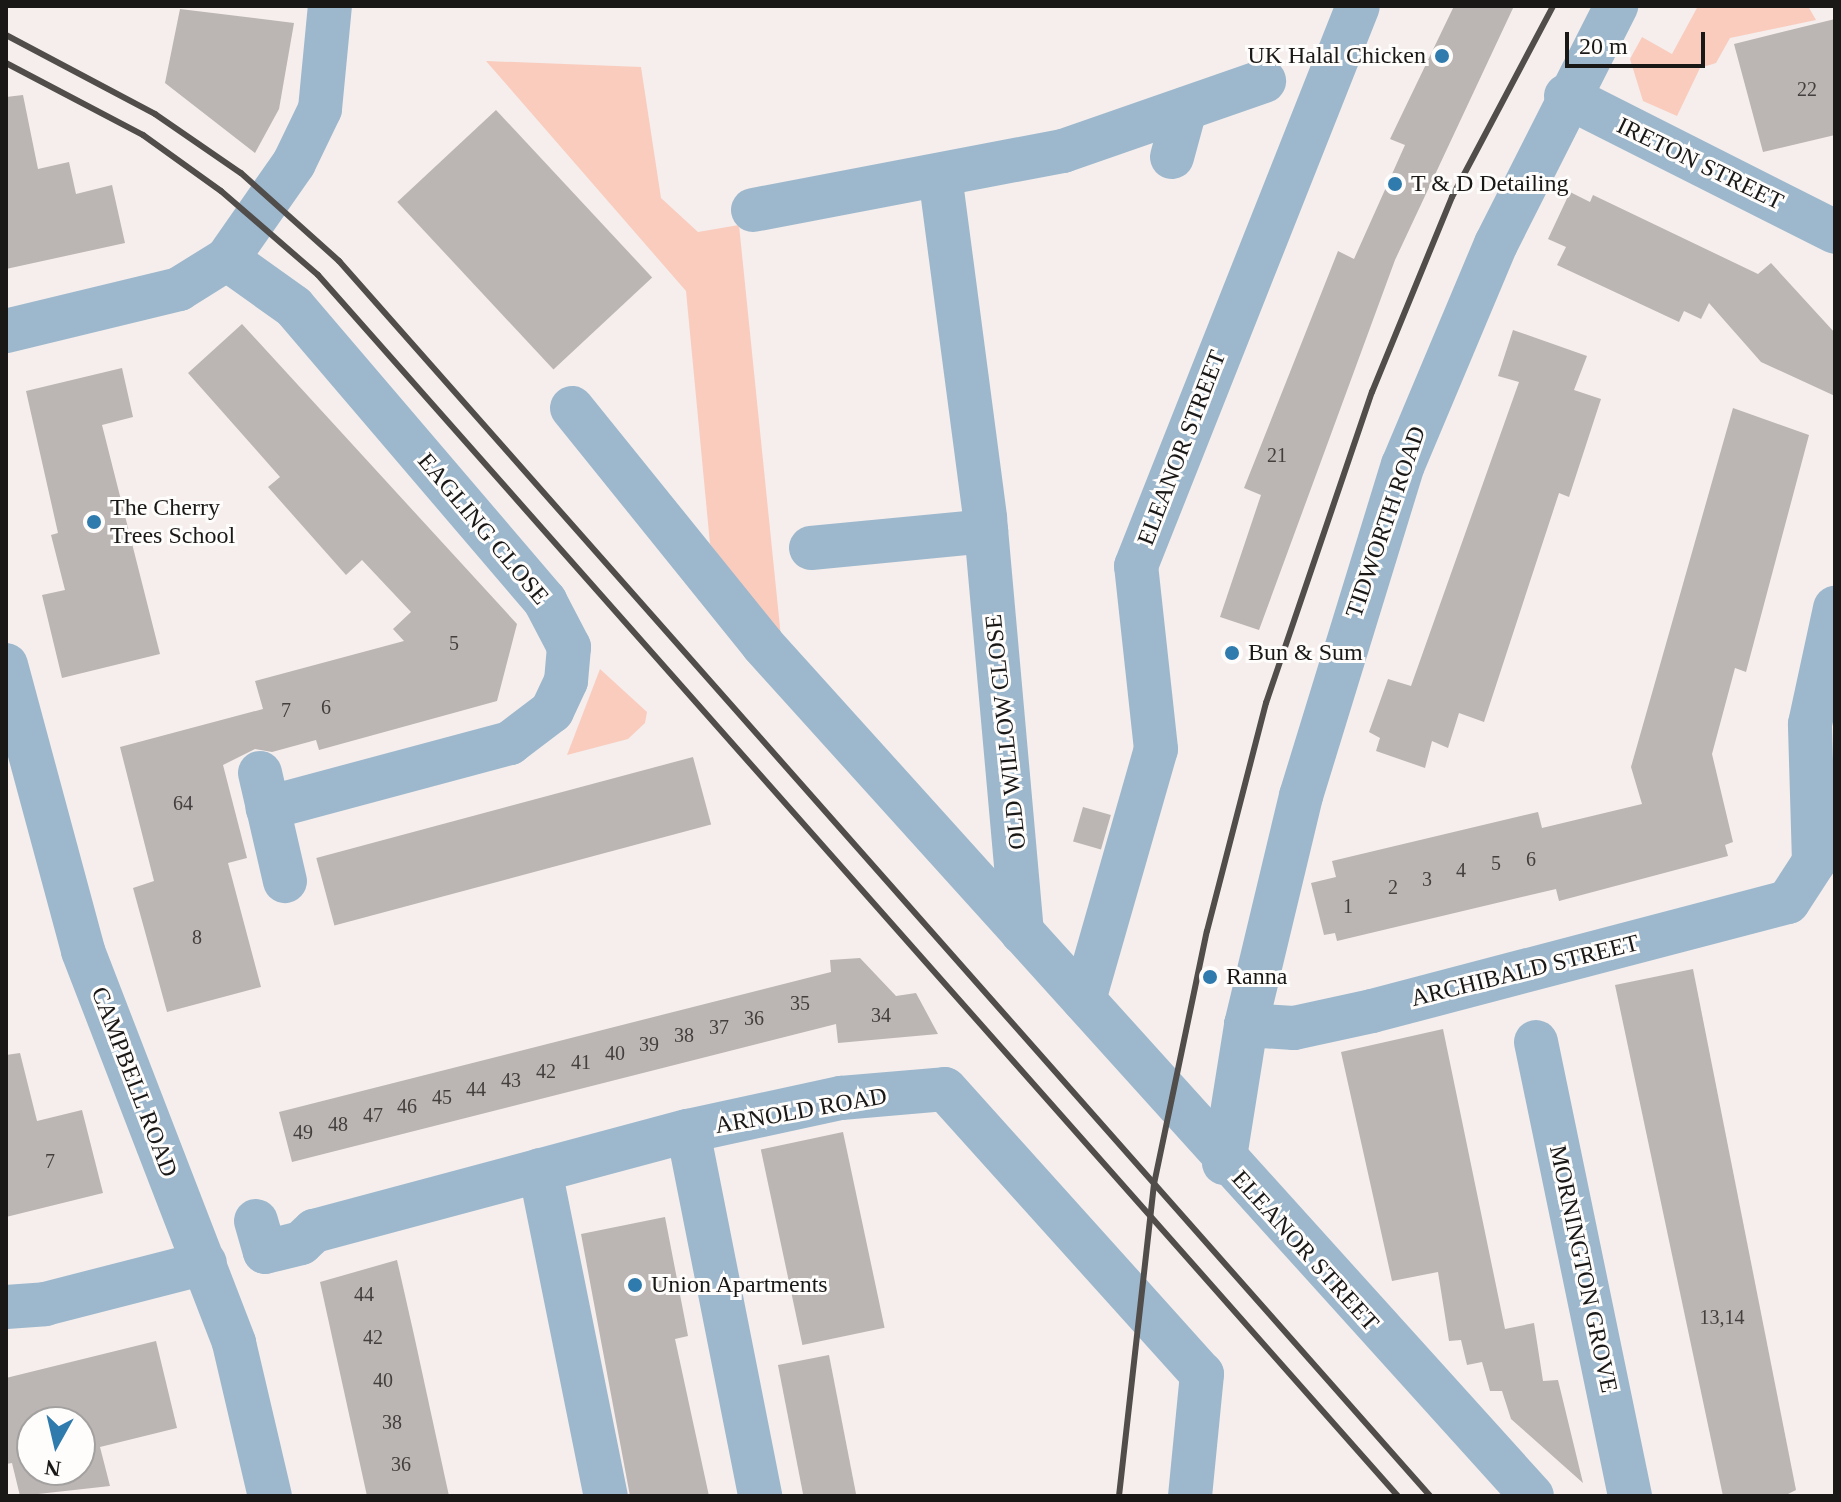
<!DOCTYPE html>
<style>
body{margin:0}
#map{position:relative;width:1841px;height:1502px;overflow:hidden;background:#f5eeec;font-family:"Times New Roman",serif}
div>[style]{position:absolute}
.green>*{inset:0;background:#f9ccbe}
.building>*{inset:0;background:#bbb5b3;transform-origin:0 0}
.minor>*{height:44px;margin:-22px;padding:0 22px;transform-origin:22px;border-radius:22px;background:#9db8cd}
.rail>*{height:6px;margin:-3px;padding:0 3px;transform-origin:3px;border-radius:3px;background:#504d4b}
.dots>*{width:22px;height:22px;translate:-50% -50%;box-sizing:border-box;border:4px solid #fefdfc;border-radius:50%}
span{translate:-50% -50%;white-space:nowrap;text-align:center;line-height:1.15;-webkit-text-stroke:6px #fefdfc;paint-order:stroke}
.number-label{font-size:20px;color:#423f3e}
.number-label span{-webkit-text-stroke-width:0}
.poi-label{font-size:24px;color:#1a1817}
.right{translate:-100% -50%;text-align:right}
.left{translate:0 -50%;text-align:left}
.street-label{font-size:24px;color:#1a1817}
.frame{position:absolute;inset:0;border:8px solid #1a1817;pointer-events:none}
.north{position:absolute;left:16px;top:1406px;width:80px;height:80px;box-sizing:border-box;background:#fefdfc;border:2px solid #a3a1a0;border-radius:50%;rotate:188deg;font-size:22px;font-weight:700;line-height:32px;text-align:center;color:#1a1817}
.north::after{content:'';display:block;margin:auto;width:28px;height:36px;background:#307bae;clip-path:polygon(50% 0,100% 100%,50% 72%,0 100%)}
.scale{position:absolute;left:1565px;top:32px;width:140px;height:36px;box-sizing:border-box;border:4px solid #1a1817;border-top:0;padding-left:10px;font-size:24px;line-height:28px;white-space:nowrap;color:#1a1817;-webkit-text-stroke:6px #fefdfc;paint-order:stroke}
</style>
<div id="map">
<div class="green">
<i style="clip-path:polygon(1698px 6px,1808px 6px,1816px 20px,1730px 38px,1716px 63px,1700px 68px,1677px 116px,1643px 101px,1630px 59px,1642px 37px,1672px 54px)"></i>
<i style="clip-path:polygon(486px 61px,641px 67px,661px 198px,698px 232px,739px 225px,781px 637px,710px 544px,686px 291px)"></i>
<i style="clip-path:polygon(600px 669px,647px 712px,645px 723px,628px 739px,567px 755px)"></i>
</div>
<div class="building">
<i style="clip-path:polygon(1454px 6px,1514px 6px,1395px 260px,1259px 630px,1220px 617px,1261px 495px,1244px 488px,1338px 251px,1354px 259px,1405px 145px,1390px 139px)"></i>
<i style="clip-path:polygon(180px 9px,294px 23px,279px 109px,255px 153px,165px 83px)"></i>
<i style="clip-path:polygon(1835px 19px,1835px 135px,1763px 152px,1734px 44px)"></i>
<i style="clip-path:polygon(23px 95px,38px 169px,69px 162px,76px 194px,112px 185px,125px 243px,6px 269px,6px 97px)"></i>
<i style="left:496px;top:110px;width:229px;height:135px;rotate:47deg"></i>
<i style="clip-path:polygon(1570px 192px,1590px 202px,1593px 195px,1758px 274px,1771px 263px,1835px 333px,1835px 396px,1761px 362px,1709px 303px,1701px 319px,1684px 311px,1679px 322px,1557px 265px,1566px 247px,1548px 239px)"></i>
<i style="clip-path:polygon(242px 324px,517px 624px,497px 701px,319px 750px,316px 740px,272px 752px,255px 749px,223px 765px,247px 858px,228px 863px,261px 987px,167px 1012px,133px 888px,154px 881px,120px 747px,263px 709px,255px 681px,404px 641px,393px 629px,411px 612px,362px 560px,346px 575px,268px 487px,280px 477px,188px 373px)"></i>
<i style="clip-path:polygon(1513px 330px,1587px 356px,1574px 390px,1601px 399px,1569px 497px,1559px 493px,1484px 722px,1459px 713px,1448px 748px,1432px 741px,1425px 768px,1376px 751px,1380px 738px,1369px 732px,1388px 679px,1411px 686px,1519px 382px,1498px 376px)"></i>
<i style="clip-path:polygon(122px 368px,133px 417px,102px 425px,160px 654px,62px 678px,42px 595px,65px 590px,51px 535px,58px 533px,26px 391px)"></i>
<i style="clip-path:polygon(1733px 408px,1809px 435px,1746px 672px,1735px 668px,1712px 754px,1733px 842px,1725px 845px,1728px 856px,1559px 901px,1556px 889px,1337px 941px,1335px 933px,1324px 935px,1311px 883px,1336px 877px,1332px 861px,1538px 812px,1542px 828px,1642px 804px,1631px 767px)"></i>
<i style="left:693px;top:757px;width:70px;height:390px;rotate:75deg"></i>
<i style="left:1083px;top:807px;width:29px;height:36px;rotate:16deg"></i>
<i style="clip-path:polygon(860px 958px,896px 996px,916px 993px,938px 1034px,838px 1043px,836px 1024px,292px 1162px,279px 1112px,831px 972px,830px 960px)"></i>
<i style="clip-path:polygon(1693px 969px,1796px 1490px,1784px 1496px,1723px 1496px,1615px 985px)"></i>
<i style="clip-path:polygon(1443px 1029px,1505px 1329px,1534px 1323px,1543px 1381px,1558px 1380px,1583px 1483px,1511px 1419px,1502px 1391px,1490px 1391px,1482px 1362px,1467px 1365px,1461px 1340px,1449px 1341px,1438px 1272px,1392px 1281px,1341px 1052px)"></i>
<i style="clip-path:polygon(20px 1053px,37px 1121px,82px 1110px,103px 1193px,6px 1217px,6px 1055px)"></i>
<i style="left:843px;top:1132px;width:200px;height:84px;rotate:78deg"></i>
<i style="clip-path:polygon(665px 1217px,688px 1336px,675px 1339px,709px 1496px,630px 1496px,581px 1234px)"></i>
<i style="clip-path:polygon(397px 1260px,414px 1335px,449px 1496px,367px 1496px,320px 1282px)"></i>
<i style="clip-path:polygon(evenodd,156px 1341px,177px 1428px,100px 1447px,110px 1486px,20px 1496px,12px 1463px,6px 1464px,6px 1378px,156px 1341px,32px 1422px,80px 1422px,80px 1470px,32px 1470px,32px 1422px)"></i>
<i style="left:829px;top:1355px;width:144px;height:52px;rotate:79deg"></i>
</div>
<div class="minor">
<i style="left:1566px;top:96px;width:301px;rotate:26.8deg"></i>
<i style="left:1172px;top:157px;width:50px;rotate:-74.8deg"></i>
<i style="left:940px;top:175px;width:346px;rotate:82.5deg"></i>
<i style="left:985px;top:518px;width:416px;rotate:84.9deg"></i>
<i style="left:753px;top:210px;width:316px;rotate:-10.8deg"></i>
<i style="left:1063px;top:151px;width:213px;rotate:-19.2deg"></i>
<i style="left:227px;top:259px;width:82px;rotate:35.6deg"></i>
<i style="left:294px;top:307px;width:387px;rotate:49.5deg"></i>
<i style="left:545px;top:601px;width:52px;rotate:62.4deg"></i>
<i style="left:569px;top:647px;width:34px;rotate:95deg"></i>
<i style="left:566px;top:681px;width:33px;rotate:115deg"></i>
<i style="left:552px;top:711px;width:53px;rotate:142.7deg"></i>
<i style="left:510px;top:743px;width:251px;rotate:165deg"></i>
<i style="left:6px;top:331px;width:178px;rotate:-13.6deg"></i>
<i style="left:179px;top:289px;width:57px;rotate:-32deg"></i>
<i style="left:227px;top:259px;width:117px;rotate:-55.1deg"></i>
<i style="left:294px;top:163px;width:60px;rotate:-64.3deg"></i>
<i style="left:320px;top:109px;width:103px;rotate:-84.5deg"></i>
<i style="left:572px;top:408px;width:304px;rotate:51.1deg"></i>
<i style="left:763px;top:645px;width:1147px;rotate:47.9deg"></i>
<i style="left:811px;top:548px;width:176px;rotate:-5.5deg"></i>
<i style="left:6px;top:665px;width:296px;rotate:74.9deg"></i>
<i style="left:83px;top:951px;width:420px;rotate:68.9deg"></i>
<i style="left:234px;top:1343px;width:157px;rotate:76.8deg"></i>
<i style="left:260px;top:773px;width:111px;rotate:77deg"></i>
<i style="left:1084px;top:1000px;width:261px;rotate:-74deg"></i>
<i style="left:1156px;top:749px;width:184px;rotate:-96.2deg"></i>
<i style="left:1136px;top:566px;width:602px;rotate:-68.38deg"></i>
<i style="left:1246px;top:1025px;width:48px;rotate:3.6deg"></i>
<i style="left:1294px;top:1028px;width:80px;rotate:-12.3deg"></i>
<i style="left:1372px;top:1011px;width:430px;rotate:-14.7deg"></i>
<i style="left:1788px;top:902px;width:48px;rotate:-57deg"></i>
<i style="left:1814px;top:862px;width:138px;rotate:-91.7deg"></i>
<i style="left:1810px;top:724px;width:119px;rotate:-77.8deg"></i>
<i style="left:1536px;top:1042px;width:464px;rotate:78.3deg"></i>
<i style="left:688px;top:1131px;width:372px;rotate:78.8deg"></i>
<i style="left:1224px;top:1163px;width:140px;rotate:-80.9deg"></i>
<i style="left:1246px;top:1025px;width:236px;rotate:-76.5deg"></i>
<i style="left:1301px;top:796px;width:346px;rotate:-72.9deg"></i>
<i style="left:1403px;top:465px;width:240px;rotate:-67.2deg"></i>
<i style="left:1496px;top:244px;width:267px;rotate:-63.2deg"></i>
<i style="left:540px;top:1170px;width:333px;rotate:78.6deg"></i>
<i style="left:256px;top:1221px;width:32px;rotate:74deg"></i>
<i style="left:265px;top:1252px;width:37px;rotate:-14deg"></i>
<i style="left:301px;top:1243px;width:18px;rotate:-43deg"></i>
<i style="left:314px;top:1231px;width:387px;rotate:-15deg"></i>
<i style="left:688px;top:1131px;width:157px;rotate:-12.2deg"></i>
<i style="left:841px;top:1098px;width:104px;rotate:-4.9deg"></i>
<i style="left:945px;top:1089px;width:384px;rotate:48deg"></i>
<i style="left:1202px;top:1374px;width:123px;rotate:95.6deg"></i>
<i style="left:6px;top:1307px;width:39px;rotate:-4deg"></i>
<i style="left:45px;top:1304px;width:165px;rotate:-14.4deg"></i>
</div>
<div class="rail">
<i style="left:6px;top:35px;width:169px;rotate:27.9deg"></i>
<i style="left:155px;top:114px;width:104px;rotate:34.5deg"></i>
<i style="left:241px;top:173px;width:132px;rotate:41.9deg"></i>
<i style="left:339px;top:261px;width:1648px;rotate:48.54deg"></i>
<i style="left:6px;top:63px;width:155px;rotate:27.7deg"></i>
<i style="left:143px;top:135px;width:96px;rotate:35.7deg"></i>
<i style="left:221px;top:191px;width:128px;rotate:40.9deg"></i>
<i style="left:318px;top:275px;width:1630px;rotate:48.51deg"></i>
<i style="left:1119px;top:1496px;width:314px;rotate:-83.6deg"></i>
<i style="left:1154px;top:1184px;width:258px;rotate:-78.2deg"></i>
<i style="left:1207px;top:931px;width:236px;rotate:-75.5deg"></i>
<i style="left:1266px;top:703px;width:329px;rotate:-71.2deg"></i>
<i style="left:1372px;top:392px;width:211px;rotate:-67.7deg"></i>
<i style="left:1452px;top:197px;width:216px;rotate:-62.1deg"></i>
</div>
<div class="dots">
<i style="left:1442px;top:56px;background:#307bae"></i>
<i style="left:1395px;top:184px;background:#307bae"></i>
<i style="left:94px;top:522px;background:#307bae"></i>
<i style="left:1232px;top:653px;background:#307bae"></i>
<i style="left:1210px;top:977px;background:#307bae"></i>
<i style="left:635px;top:1285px;background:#307bae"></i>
</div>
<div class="number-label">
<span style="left:1807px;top:89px">22</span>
<span style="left:1277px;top:455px">21</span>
<span style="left:454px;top:643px">5</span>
<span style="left:326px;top:707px">6</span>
<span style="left:286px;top:710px">7</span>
<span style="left:183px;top:803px">64</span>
<span style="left:1531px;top:859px">6</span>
<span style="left:1496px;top:863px">5</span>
<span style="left:1461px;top:870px">4</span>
<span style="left:1427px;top:879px">3</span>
<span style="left:1393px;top:887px">2</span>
<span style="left:1348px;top:906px">1</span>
<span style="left:197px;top:937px">8</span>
<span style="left:800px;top:1003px">35</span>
<span style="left:881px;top:1015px">34</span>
<span style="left:754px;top:1018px">36</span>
<span style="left:719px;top:1027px">37</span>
<span style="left:684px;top:1035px">38</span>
<span style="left:649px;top:1044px">39</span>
<span style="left:615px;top:1053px">40</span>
<span style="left:581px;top:1062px">41</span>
<span style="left:546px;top:1071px">42</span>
<span style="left:511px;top:1080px">43</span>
<span style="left:476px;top:1089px">44</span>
<span style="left:442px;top:1097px">45</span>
<span style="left:407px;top:1106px">46</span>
<span style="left:373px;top:1115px">47</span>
<span style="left:338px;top:1124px">48</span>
<span style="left:303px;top:1132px">49</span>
<span style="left:50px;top:1161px">7</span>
<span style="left:364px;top:1294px">44</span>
<span style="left:1722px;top:1317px">13,14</span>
<span style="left:373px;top:1337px">42</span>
<span style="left:383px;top:1380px">40</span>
<span style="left:392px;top:1422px">38</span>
<span style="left:401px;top:1464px">36</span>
</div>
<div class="poi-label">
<span class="right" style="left:1426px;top:56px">UK Halal Chicken</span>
<span class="left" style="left:1411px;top:184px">T &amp; D Detailing</span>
<span class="left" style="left:110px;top:522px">The Cherry<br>Trees School</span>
<span class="left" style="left:1248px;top:653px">Bun &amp; Sum</span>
<span class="left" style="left:1226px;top:977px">Ranna</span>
<span class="left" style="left:651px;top:1285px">Union Apartments</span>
</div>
<div class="street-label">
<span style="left:1700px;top:164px;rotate:26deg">IRETON STREET</span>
<span style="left:1182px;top:448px;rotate:-69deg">ELEANOR STREET</span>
<span style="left:1386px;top:522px;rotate:-71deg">TIDWORTH ROAD</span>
<span style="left:483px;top:529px;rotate:50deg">EAGLING CLOSE</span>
<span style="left:1006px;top:732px;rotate:-96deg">OLD WILLOW CLOSE</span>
<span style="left:1525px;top:971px;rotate:-14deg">ARCHIBALD STREET</span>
<span style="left:134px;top:1082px;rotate:69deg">CAMPBELL ROAD</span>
<span style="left:801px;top:1111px;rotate:-10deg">ARNOLD ROAD</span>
<span style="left:1305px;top:1251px;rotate:48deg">ELEANOR STREET</span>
<span style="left:1583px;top:1269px;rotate:78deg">MORNINGTON GROVE</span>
</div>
<div class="frame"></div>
<div class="north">N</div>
<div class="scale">20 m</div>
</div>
